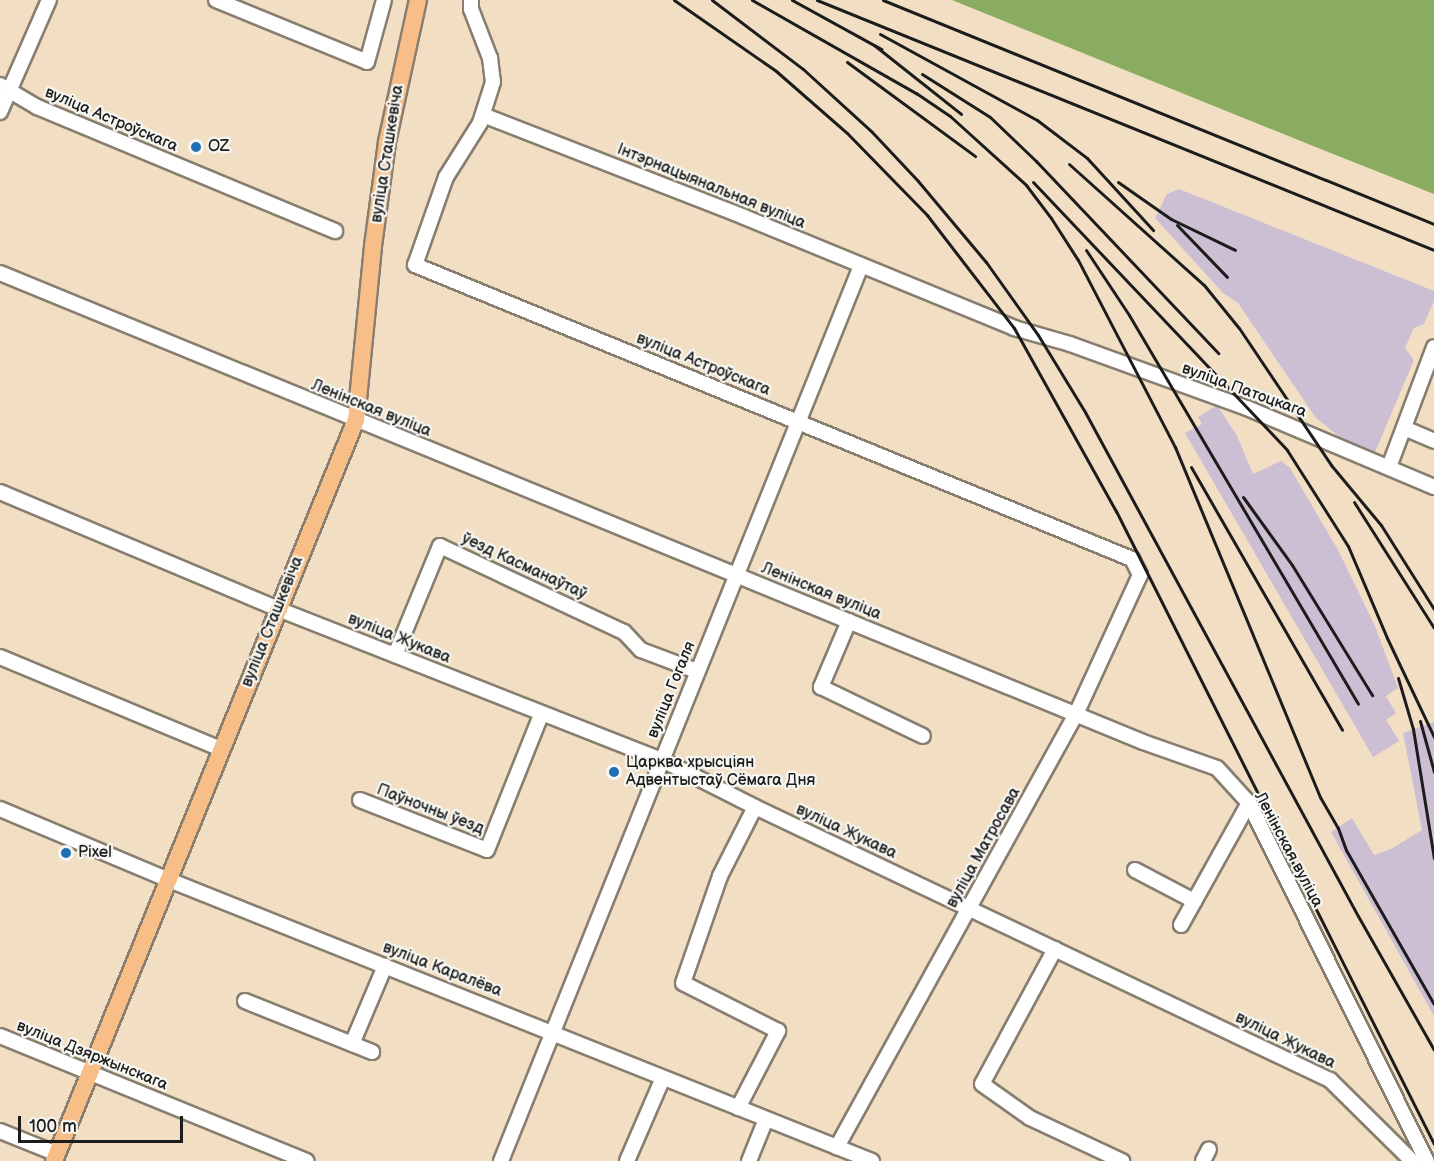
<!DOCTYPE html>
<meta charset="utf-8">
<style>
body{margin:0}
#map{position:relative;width:1434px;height:1161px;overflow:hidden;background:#f2dfc3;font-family:"Balsamiq Sans",sans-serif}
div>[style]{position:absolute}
.industrial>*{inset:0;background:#ccbed3}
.forest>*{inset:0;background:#89ac61}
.roads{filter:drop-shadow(2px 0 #877e70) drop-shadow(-2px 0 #877e70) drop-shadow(0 2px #877e70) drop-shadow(0 -2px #877e70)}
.minor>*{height:14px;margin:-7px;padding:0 7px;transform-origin:7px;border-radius:7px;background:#fff}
.major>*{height:16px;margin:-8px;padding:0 8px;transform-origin:8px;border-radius:8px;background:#f7be87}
.rail>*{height:3px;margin:-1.5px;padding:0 1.5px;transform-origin:1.5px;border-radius:1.5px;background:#1c1c1c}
.dots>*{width:16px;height:16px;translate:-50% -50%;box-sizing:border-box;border:3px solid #f6f6f2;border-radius:50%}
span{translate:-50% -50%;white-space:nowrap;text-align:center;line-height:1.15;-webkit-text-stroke:4.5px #f6f6f2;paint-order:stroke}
.street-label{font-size:16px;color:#1c1c1c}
.poi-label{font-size:16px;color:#1c1c1c}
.left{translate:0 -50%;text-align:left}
.scale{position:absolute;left:18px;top:1116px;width:165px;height:27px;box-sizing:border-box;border:3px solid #1c1c1c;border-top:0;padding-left:8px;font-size:18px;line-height:21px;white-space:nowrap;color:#1c1c1c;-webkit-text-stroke:4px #f6f6f2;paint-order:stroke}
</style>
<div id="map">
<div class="industrial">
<i style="clip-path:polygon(1179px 189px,1434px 291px,1434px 301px,1424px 324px,1414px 328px,1405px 348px,1414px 360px,1375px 452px,1342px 439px,1316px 418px,1238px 303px,1223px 293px,1155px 218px,1167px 194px)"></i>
<i style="clip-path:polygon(1217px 405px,1237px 436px,1253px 474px,1281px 461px,1290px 468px,1338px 550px,1375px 626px,1398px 688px,1386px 696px,1396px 713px,1386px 720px,1399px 741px,1373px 757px,1185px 433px,1202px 424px,1198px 417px)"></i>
<i style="clip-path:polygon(1434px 722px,1434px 1016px,1331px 832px,1352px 818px,1374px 855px,1391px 849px,1422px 830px,1403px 733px)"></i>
</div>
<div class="forest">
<i style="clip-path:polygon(952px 0,1434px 0,1434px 194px,1313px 146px)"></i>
</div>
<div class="roads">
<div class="minor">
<i style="left:216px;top:0;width:163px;rotate:22.3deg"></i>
<i style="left:367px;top:62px;width:64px;rotate:-74.7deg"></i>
<i style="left:471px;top:0;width:9px;rotate:90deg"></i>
<i style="left:471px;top:9px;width:53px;rotate:68.8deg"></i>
<i style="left:490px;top:58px;width:24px;rotate:83deg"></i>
<i style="left:493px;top:82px;width:43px;rotate:107.6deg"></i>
<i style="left:480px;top:123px;width:64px;rotate:122.2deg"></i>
<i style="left:446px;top:177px;width:93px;rotate:109.4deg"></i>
<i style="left:415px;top:265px;width:775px;rotate:22.3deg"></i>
<i style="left:1132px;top:559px;width:18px;rotate:63deg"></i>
<i style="left:1140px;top:575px;width:153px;rotate:114.7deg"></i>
<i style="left:1076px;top:714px;width:495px;rotate:118.9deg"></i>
<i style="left:0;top:85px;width:43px;rotate:30.7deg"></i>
<i style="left:37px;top:107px;width:323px;rotate:22.6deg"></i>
<i style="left:0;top:112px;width:122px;rotate:-66.4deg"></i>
<i style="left:483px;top:115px;width:280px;rotate:21.3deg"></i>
<i style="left:744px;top:217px;width:292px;rotate:22.3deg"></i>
<i style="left:1014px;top:328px;width:58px;rotate:15.9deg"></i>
<i style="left:1070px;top:344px;width:188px;rotate:19.9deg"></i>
<i style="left:1247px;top:408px;width:203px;rotate:22.9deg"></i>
<i style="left:0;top:273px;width:1235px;rotate:22.31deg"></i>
<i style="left:1143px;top:742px;width:78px;rotate:19.4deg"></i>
<i style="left:1217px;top:768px;width:47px;rotate:47.6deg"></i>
<i style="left:1249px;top:803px;width:400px;rotate:63.6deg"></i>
<i style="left:1404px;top:428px;width:33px;rotate:23deg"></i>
<i style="left:1389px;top:467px;width:128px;rotate:-69.4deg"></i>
<i style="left:0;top:492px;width:302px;rotate:22.8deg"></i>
<i style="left:278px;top:609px;width:413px;rotate:21.5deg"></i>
<i style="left:662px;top:760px;width:104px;rotate:26.8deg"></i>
<i style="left:755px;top:807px;width:637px;rotate:25.4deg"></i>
<i style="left:1330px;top:1080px;width:115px;rotate:44.6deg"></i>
<i style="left:849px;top:621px;width:72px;rotate:113deg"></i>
<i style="left:821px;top:687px;width:113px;rotate:25.7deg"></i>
<i style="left:395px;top:655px;width:118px;rotate:-67.6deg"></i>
<i style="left:440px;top:546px;width:203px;rotate:25.1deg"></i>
<i style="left:624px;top:632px;width:25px;rotate:47deg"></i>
<i style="left:641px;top:650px;width:60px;rotate:20.6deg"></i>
<i style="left:0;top:657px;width:239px;rotate:22.6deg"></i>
<i style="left:360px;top:800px;width:136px;rotate:21.5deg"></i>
<i style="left:487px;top:850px;width:145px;rotate:-68.2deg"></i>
<i style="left:0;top:809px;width:183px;rotate:22.8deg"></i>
<i style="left:169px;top:880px;width:757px;rotate:21.79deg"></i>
<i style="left:1135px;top:870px;width:67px;rotate:27.7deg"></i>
<i style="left:1181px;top:925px;width:140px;rotate:-60.9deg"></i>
<i style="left:1055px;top:949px;width:153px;rotate:118.4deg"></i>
<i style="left:982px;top:1084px;width:59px;rotate:35.3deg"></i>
<i style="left:1030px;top:1118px;width:102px;rotate:25.1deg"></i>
<i style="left:245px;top:1001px;width:137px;rotate:21.9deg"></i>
<i style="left:0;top:1036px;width:331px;rotate:22.2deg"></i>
<i style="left:352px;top:1044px;width:85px;rotate:-67.1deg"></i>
<i style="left:738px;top:1108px;width:87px;rotate:-62.5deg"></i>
<i style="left:778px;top:1031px;width:106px;rotate:-153.2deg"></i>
<i style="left:683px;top:983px;width:113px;rotate:-70.9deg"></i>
<i style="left:720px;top:876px;width:77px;rotate:-63.1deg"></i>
<i style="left:0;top:1131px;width:61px;rotate:22deg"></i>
<i style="left:501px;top:1161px;width:965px;rotate:-68.09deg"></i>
<i style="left:627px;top:1161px;width:90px;rotate:-66.6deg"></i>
<i style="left:749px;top:1161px;width:45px;rotate:-68deg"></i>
<i style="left:1203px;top:1161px;width:13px;rotate:-63deg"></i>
</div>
<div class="major">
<i style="left:54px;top:1161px;width:800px;rotate:-67.83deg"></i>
<i style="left:356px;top:420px;width:175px;rotate:-84.4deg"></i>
<i style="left:373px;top:246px;width:105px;rotate:-82.3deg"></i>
<i style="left:387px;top:142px;width:145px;rotate:-77.7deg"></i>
</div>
</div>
<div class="rail">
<i style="left:674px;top:0;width:124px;rotate:34.8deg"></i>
<i style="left:776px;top:71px;width:94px;rotate:41.1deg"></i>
<i style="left:847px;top:133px;width:115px;rotate:45.7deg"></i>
<i style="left:927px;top:215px;width:143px;rotate:52.4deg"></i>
<i style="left:1014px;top:328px;width:210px;rotate:60.9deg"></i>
<i style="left:1116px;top:511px;width:708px;rotate:63.33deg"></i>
<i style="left:712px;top:0;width:114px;rotate:37.2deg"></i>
<i style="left:803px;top:69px;width:93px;rotate:42.4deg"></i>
<i style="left:872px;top:132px;width:67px;rotate:46.8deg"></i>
<i style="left:918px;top:181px;width:106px;rotate:50deg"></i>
<i style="left:986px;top:262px;width:90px;rotate:54.5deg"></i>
<i style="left:1038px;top:335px;width:90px;rotate:58.6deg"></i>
<i style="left:1085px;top:412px;width:573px;rotate:61.56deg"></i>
<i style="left:1358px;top:916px;width:154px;rotate:60.4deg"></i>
<i style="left:752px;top:0;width:189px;rotate:29.6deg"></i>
<i style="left:916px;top:93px;width:41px;rotate:34.1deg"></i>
<i style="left:950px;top:116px;width:103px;rotate:42.2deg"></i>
<i style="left:1026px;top:185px;width:41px;rotate:52.9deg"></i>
<i style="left:1051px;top:218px;width:50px;rotate:57.3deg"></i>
<i style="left:1078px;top:260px;width:211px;rotate:62.6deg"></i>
<i style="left:1175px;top:447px;width:379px;rotate:67.5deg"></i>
<i style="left:1320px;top:797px;width:36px;rotate:60deg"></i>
<i style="left:1338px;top:828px;width:23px;rotate:70deg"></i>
<i style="left:1346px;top:850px;width:177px;rotate:60.3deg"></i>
<i style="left:792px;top:0;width:102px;rotate:28.8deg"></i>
<i style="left:817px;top:0;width:666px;rotate:22.06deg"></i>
<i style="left:883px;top:0;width:595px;rotate:22.12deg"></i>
<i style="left:880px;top:34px;width:179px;rotate:28.7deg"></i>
<i style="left:1037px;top:120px;width:63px;rotate:37.2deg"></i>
<i style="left:1087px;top:158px;width:98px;rotate:47.5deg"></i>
<i style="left:874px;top:45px;width:111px;rotate:38.4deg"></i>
<i style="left:847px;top:62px;width:159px;rotate:36.3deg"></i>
<i style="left:922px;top:74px;width:80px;rotate:32.3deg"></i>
<i style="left:990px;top:117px;width:64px;rotate:43.7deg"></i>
<i style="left:1036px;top:161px;width:265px;rotate:46.5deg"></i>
<i style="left:1069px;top:164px;width:181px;rotate:41.9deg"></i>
<i style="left:1204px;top:285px;width:55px;rotate:50.9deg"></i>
<i style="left:1239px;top:328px;width:165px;rotate:56.1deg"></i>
<i style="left:1331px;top:465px;width:78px;rotate:50.2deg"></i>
<i style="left:1381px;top:525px;width:99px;rotate:57.8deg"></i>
<i style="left:1033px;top:182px;width:369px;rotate:46.5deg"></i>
<i style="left:1287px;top:450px;width:114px;rotate:57.6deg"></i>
<i style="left:1348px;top:546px;width:100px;rotate:67deg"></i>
<i style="left:1387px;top:638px;width:110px;rotate:64.6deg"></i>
<i style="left:1118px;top:182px;width:65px;rotate:34.9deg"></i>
<i style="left:1171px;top:219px;width:71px;rotate:25.8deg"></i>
<i style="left:1177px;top:225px;width:72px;rotate:46.1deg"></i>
<i style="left:1086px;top:250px;width:78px;rotate:56.5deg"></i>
<i style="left:1129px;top:315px;width:451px;rotate:59.5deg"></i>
<i style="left:1191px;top:467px;width:303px;rotate:60.1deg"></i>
<i style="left:1243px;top:497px;width:84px;rotate:54.2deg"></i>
<i style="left:1292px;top:565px;width:153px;rotate:58.4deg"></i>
<i style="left:1354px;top:502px;width:149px;rotate:57.6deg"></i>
<i style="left:1398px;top:678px;width:53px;rotate:73.6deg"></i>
<i style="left:1413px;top:729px;width:131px;rotate:80.8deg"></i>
<i style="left:1420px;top:721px;width:53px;rotate:74.6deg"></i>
</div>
<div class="dots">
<i style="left:196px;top:147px;background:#1f6fb2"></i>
<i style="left:614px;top:772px;background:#1f6fb2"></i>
<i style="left:66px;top:853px;background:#1f6fb2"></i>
</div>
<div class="street-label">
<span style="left:111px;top:120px;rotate:23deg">вуліца Астроўскага</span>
<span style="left:388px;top:154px;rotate:-81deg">вуліца Сташкевіча</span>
<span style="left:711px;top:187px;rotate:22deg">Інтэрнацыянальная вуліца</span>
<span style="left:703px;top:365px;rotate:22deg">вуліца Астроўскага</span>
<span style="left:1244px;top:391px;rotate:20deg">вуліца Патоцкага</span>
<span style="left:371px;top:409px;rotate:22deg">Ленінская вуліца</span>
<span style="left:524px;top:567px;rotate:25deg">ўезд Касманаўтаў</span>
<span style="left:821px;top:592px;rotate:22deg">Ленінская вуліца</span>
<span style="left:273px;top:622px;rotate:-68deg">вуліца Сташкевіча</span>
<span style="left:399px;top:639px;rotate:22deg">вуліца Жукава</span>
<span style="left:672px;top:690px;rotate:-68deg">вуліца Гогаля</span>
<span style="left:430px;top:810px;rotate:21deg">Паўночны ўезд</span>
<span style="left:846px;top:832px;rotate:25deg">вуліца Жукава</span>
<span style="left:984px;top:848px;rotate:-61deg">вуліца Матросава</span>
<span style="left:1288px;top:850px;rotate:62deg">Ленінская вуліца</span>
<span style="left:442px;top:970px;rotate:21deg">вуліца Каралёва</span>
<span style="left:1285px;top:1041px;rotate:26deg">вуліца Жукава</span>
<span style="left:92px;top:1056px;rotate:22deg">вуліца Дзяржынскага</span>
</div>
<div class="poi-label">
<span class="left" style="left:208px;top:147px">OZ</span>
<span class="left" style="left:626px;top:772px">Царква хрысціян<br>Адвентыстаў Сёмага Дня</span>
<span class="left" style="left:78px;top:853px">Pixel</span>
</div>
<div class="scale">100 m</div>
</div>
